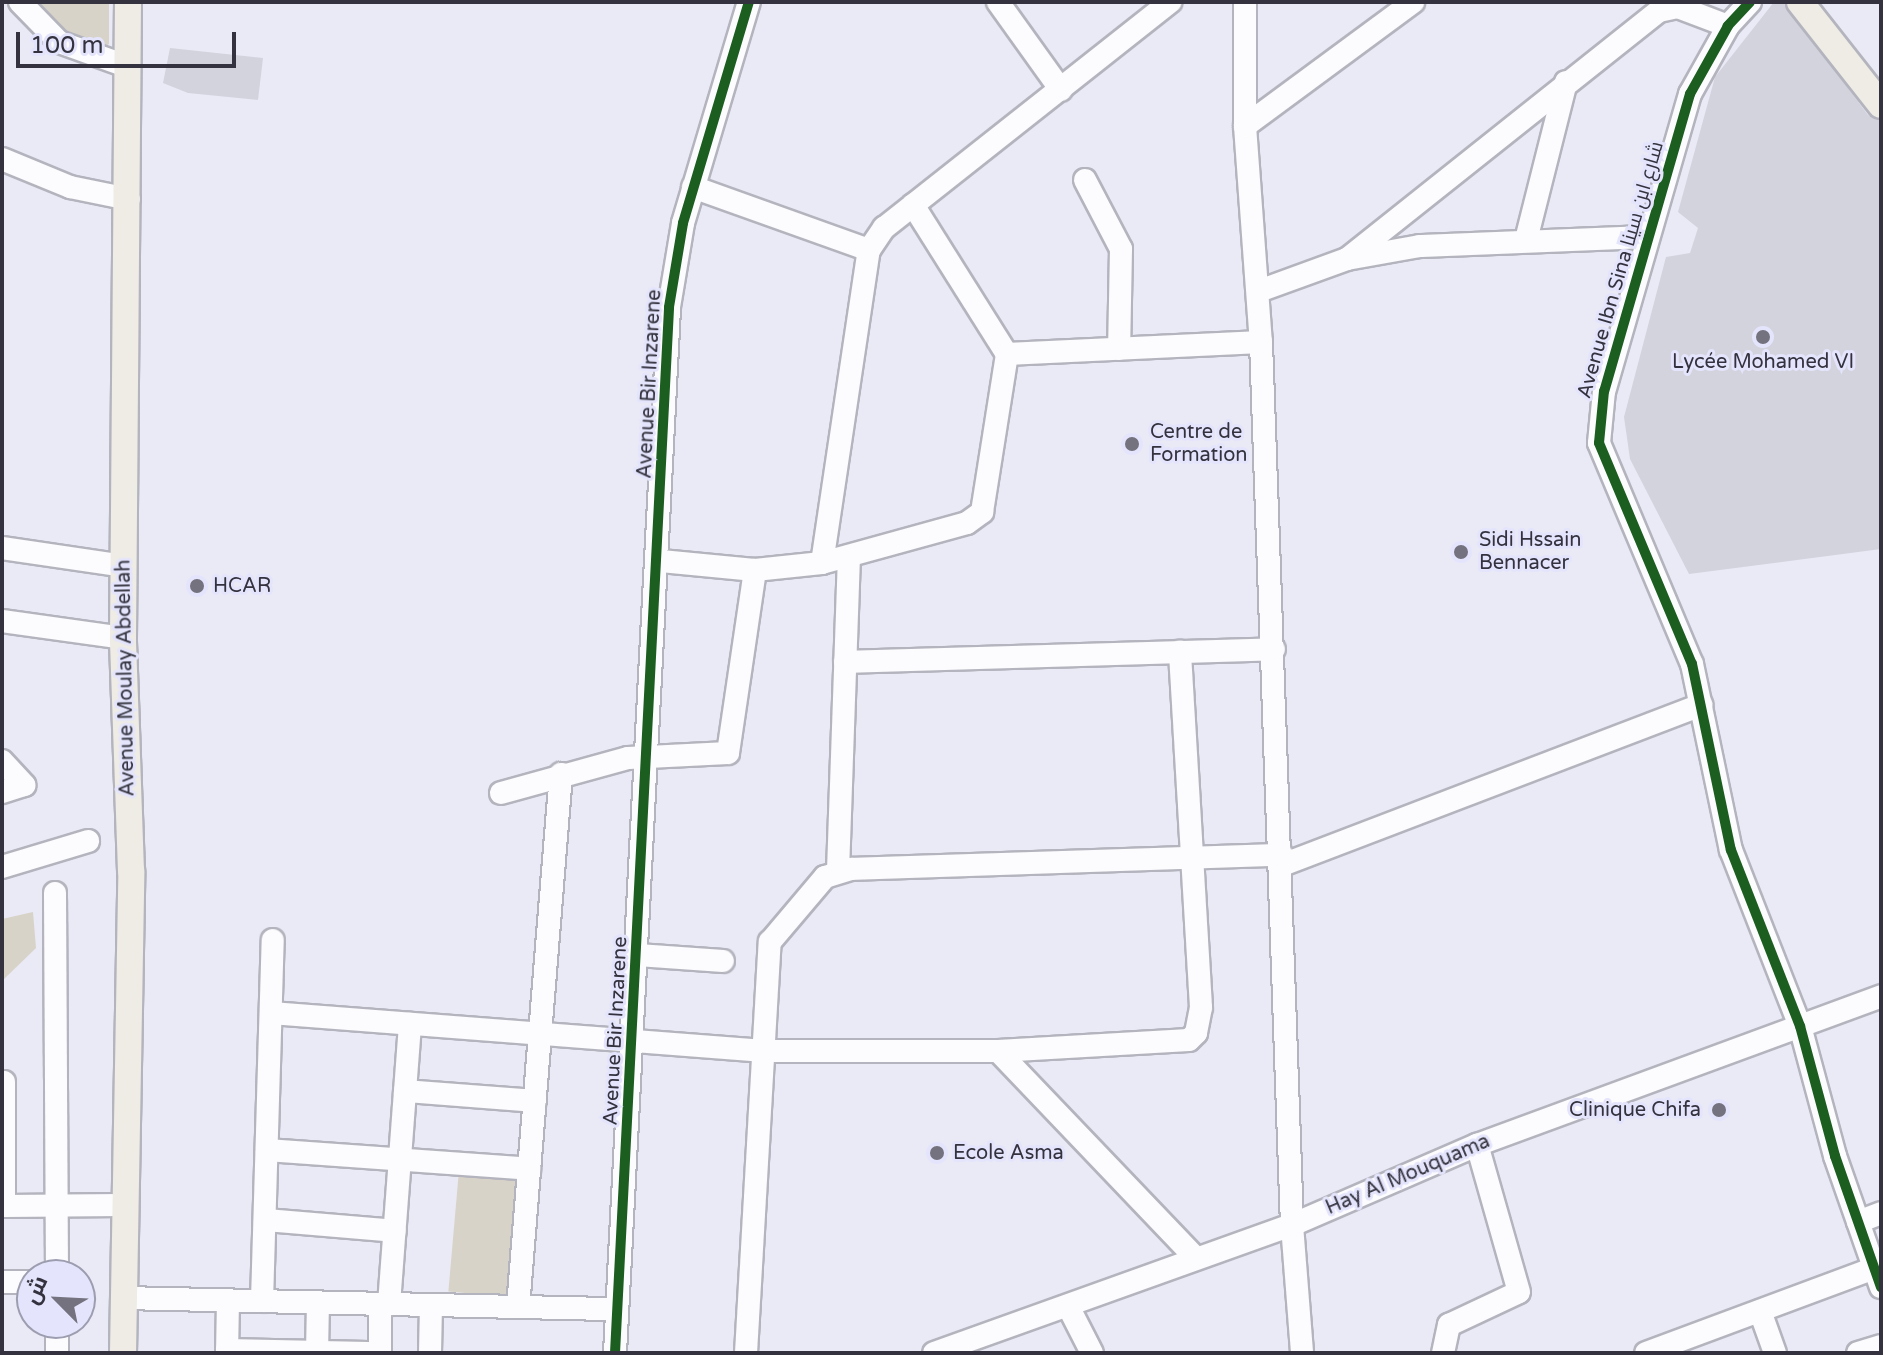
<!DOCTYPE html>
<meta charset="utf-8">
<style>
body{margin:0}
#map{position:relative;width:1883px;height:1355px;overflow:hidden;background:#eaeaf6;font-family:"Varela Round",Cairo,sans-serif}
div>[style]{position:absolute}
.green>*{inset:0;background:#d8d3c8;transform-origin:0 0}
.building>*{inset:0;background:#d3d3de}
.roads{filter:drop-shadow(2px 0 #b4b4be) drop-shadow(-2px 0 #b4b4be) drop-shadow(0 2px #b4b4be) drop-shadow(0 -2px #b4b4be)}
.minor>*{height:22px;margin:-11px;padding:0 11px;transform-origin:11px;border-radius:11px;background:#fcfcfe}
.major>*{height:26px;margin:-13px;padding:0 13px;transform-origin:13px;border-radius:13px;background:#eeece5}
.cycleway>*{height:10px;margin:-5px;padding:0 5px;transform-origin:5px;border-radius:5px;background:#1b5e20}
.dots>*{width:22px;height:22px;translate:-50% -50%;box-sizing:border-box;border:4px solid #e4e4fc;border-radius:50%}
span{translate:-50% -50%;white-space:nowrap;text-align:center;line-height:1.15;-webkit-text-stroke:6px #e4e4fc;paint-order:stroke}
.street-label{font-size:20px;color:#33323e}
.poi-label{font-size:20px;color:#33323e}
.left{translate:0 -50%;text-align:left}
.right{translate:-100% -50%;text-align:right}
.frame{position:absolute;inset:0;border:4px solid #33323e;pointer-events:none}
.north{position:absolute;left:16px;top:1259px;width:80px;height:80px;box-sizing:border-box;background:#e4e4fc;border:2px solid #9d9db0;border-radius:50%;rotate:294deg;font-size:22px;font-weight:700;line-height:32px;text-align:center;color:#33323e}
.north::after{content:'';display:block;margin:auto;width:28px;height:36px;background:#73727e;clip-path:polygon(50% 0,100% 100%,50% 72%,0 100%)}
.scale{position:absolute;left:16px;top:32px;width:220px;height:36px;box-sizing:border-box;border:4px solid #33323e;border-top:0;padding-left:10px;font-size:24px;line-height:28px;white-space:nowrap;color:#33323e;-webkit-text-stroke:6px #e4e4fc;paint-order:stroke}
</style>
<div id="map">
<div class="green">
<i style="clip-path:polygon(32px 2px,109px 2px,109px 44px,101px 50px,63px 31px)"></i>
<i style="clip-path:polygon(33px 912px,36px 948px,2px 981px,2px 919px)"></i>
<i style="left:459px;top:1170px;width:62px;height:122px;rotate:5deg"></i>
</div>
<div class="building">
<i style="clip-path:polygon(1774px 2px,1784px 2px,1868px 115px,1881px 121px,1881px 549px,1689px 574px,1630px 459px,1624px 417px,1666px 257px,1690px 253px,1698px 228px,1678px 212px,1715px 77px)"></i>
<i style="clip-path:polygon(170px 48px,263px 58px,258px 100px,188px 93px,163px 83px)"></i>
</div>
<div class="roads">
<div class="minor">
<i style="left:20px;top:2px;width:56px;rotate:45.7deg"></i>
<i style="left:59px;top:42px;width:74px;rotate:19.7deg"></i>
<i style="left:998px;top:2px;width:108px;rotate:54.4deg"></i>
<i style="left:1245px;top:2px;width:124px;rotate:90deg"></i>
<i style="left:1245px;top:126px;width:217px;rotate:85.8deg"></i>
<i style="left:1261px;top:342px;width:884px;rotate:87.99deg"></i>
<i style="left:1292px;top:1225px;width:128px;rotate:85.5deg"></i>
<i style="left:1750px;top:2px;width:33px;rotate:133deg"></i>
<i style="left:1728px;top:26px;width:78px;rotate:119.2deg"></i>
<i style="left:1690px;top:94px;width:309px;rotate:106.1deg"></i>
<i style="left:1604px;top:391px;width:52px;rotate:95.5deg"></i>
<i style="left:1599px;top:443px;width:240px;rotate:67.2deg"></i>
<i style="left:1692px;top:664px;width:190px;rotate:78.2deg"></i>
<i style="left:1731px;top:850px;width:189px;rotate:68.6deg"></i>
<i style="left:1800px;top:1026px;width:135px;rotate:74.9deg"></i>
<i style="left:1835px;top:1156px;width:139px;rotate:70.7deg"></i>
<i style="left:1245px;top:126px;width:209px;rotate:-36.4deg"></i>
<i style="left:2px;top:159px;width:74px;rotate:22.4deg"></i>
<i style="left:70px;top:187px;width:60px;rotate:11.5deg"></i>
<i style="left:1085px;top:180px;width:78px;rotate:62.4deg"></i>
<i style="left:1121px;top:249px;width:100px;rotate:91.1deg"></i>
<i style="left:693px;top:187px;width:187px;rotate:19.7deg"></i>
<i style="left:913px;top:205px;width:176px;rotate:57.8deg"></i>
<i style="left:1526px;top:240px;width:163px;rotate:-75.8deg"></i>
<i style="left:1347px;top:259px;width:399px;rotate:-38.5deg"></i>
<i style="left:1659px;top:11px;width:19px;rotate:-12deg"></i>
<i style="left:1678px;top:7px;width:53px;rotate:20.8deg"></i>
<i style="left:1259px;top:291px;width:94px;rotate:-20deg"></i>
<i style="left:1347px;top:259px;width:74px;rotate:-10.1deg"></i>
<i style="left:1420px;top:246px;width:228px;rotate:-2.3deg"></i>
<i style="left:2px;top:548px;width:123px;rotate:8.4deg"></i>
<i style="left:661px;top:561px;width:94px;rotate:5.5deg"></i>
<i style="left:755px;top:570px;width:67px;rotate:-6deg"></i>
<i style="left:822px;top:563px;width:317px;rotate:-81.5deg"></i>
<i style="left:869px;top:250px;width:27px;rotate:-56deg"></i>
<i style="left:884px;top:228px;width:365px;rotate:-38.3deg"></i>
<i style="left:822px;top:563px;width:150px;rotate:-15.4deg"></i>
<i style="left:967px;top:523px;width:19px;rotate:-36deg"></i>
<i style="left:982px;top:512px;width:160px;rotate:-81deg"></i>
<i style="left:1007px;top:354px;width:254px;rotate:-2.7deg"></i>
<i style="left:2px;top:621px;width:122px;rotate:8deg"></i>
<i style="left:845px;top:662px;width:429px;rotate:-1.7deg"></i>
<i style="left:2px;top:761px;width:33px;rotate:47deg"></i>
<i style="left:24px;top:785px;width:23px;rotate:162deg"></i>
<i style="left:501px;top:793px;width:132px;rotate:-15.4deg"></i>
<i style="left:628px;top:758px;width:100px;rotate:-2.9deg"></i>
<i style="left:728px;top:753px;width:185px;rotate:-81.6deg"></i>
<i style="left:1282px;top:865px;width:449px;rotate:-20.9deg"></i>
<i style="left:2px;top:867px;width:90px;rotate:-16.8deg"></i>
<i style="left:838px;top:871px;width:315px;rotate:-88deg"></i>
<i style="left:55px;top:893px;width:382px;rotate:89.7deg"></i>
<i style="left:638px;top:955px;width:85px;rotate:4deg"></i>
<i style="left:271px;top:1013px;width:495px;rotate:4.4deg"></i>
<i style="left:765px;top:1051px;width:233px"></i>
<i style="left:998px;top:1051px;width:285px;rotate:46.3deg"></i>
<i style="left:998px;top:1051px;width:191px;rotate:-3.3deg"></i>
<i style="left:1189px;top:1040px;width:10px;rotate:-45deg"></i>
<i style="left:1196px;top:1033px;width:26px;rotate:-79deg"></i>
<i style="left:1201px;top:1007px;width:356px;rotate:-93.4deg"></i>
<i style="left:4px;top:1082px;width:124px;rotate:90deg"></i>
<i style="left:4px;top:1206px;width:119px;rotate:-0.5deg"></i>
<i style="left:405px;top:1091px;width:130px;rotate:4.4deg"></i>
<i style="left:267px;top:1150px;width:263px;rotate:4.1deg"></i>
<i style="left:265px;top:1220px;width:130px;rotate:4.8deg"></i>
<i style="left:1858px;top:1222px;width:25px;rotate:-21deg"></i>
<i style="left:2px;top:1282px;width:30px"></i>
<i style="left:123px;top:1298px;width:494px;rotate:1.3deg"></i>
<i style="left:262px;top:1301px;width:361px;rotate:-88.3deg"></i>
<i style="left:389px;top:1304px;width:281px;rotate:-85.7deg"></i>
<i style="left:1068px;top:1306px;width:53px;rotate:62.9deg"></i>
<i style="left:518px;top:1307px;width:535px;rotate:-85.39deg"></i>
<i style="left:1760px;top:1311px;width:45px;rotate:70.3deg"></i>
<i style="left:227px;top:1350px;width:141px;rotate:1.2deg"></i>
<i style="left:57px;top:1353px;width:30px;rotate:-90deg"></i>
<i style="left:227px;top:1353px;width:53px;rotate:-88.9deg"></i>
<i style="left:317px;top:1353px;width:51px;rotate:-88.9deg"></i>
<i style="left:380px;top:1353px;width:49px;rotate:-90deg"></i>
<i style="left:430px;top:1353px;width:48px;rotate:-88.8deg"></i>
<i style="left:615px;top:1353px;width:1047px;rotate:-87.04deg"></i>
<i style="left:669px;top:307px;width:85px;rotate:-80.5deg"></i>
<i style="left:683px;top:223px;width:231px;rotate:-73.4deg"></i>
<i style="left:746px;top:1353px;width:412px;rotate:-86.7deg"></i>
<i style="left:770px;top:942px;width:85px;rotate:-49.8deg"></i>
<i style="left:825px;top:877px;width:28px;rotate:-17deg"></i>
<i style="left:852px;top:869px;width:430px;rotate:-1.9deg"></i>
<i style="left:934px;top:1353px;width:380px;rotate:-19.7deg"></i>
<i style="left:1292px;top:1225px;width:202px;rotate:-23.4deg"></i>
<i style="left:1477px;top:1145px;width:431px;rotate:-20.2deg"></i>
<i style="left:1443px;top:1353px;width:29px;rotate:-78deg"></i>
<i style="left:1449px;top:1325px;width:77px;rotate:-25.2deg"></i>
<i style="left:1519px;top:1292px;width:153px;rotate:-105.9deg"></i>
<i style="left:1646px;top:1353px;width:241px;rotate:-20.4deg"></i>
<i style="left:1858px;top:1353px;width:24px;rotate:-17deg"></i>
</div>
<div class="major">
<i style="left:1800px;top:2px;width:131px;rotate:51.8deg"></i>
<i style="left:123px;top:1353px;width:482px;rotate:-89deg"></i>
<i style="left:131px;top:871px;width:233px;rotate:-92deg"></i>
<i style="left:123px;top:638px;width:636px;rotate:-89.55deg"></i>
</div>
</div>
<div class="cycleway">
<i style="left:1750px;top:2px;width:33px;rotate:133deg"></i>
<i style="left:1728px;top:26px;width:78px;rotate:119.2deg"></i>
<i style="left:1690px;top:94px;width:309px;rotate:106.1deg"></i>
<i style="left:1604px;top:391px;width:52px;rotate:95.5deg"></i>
<i style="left:1599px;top:443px;width:240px;rotate:67.2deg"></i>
<i style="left:1692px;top:664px;width:190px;rotate:78.2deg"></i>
<i style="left:1731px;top:850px;width:189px;rotate:68.6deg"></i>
<i style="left:1800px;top:1026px;width:135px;rotate:74.9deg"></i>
<i style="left:1835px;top:1156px;width:139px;rotate:70.7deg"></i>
<i style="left:615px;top:1353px;width:1047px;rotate:-87.04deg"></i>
<i style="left:669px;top:307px;width:85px;rotate:-80.5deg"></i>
<i style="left:683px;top:223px;width:231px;rotate:-73.4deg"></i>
</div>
<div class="dots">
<i style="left:1763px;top:337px;background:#73727e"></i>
<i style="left:1132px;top:444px;background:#73727e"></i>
<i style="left:1461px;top:552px;background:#73727e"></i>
<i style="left:197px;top:586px;background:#73727e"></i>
<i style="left:1719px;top:1110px;background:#73727e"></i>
<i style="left:937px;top:1153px;background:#73727e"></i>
</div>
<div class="street-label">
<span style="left:1621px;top:270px;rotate:-74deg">Avenue Ibn Sina شارع ابن سينا</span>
<span style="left:650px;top:384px;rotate:-87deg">Avenue Bir Inzarene</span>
<span style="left:126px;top:678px;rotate:-91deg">Avenue Moulay Abdellah</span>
<span style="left:616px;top:1031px;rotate:-87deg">Avenue Bir Inzarene</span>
<span style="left:1408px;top:1175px;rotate:-23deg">Hay Al Mouquama</span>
</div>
<div class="poi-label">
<span style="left:1763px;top:362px">Lycée Mohamed VI</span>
<span class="left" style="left:1150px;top:444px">Centre de<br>Formation</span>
<span class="left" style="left:1479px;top:552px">Sidi Hssain<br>Bennacer</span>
<span class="left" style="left:213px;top:586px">HCAR</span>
<span class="right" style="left:1701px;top:1110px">Clinique Chifa</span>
<span class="left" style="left:953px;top:1153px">Ecole Asma</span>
</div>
<div class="frame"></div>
<div class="north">ش</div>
<div class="scale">100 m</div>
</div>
